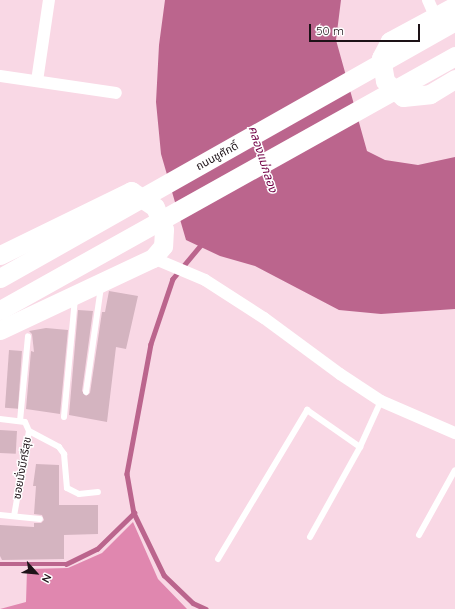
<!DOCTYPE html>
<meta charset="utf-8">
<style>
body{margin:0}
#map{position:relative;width:455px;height:609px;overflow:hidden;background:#f9d8e5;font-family:Quicksand,"Noto Sans Thai",sans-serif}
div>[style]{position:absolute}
.forest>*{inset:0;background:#e087af}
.water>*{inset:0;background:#bb658d}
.stream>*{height:4.5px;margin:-2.25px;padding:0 2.25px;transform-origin:2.25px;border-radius:2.25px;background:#bb658d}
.building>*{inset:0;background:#d4b4c0;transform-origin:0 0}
.lane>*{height:6px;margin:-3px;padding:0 3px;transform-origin:3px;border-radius:3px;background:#fff}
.street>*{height:12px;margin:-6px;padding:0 6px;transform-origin:6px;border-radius:6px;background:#fff}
.primary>*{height:19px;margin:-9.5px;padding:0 9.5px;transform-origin:9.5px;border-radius:9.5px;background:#fff}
span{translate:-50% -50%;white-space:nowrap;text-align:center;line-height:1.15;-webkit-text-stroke:3px #fff;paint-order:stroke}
.street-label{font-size:11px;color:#1d1217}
.water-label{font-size:12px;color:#720146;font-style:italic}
.north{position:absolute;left:16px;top:553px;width:40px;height:40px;-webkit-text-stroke:3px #fff;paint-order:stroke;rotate:117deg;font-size:11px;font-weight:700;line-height:16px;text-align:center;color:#1d1217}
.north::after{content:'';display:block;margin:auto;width:14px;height:18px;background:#1d1217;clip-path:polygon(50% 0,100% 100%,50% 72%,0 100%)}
.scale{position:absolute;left:309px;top:24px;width:111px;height:18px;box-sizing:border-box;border:2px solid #1d1217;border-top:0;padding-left:5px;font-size:12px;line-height:14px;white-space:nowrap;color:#1d1217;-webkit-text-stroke:3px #fff;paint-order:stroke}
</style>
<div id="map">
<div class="forest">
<i style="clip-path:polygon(133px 522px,158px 579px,187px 609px,0 609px,26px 602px,27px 569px,68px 568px,102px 553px)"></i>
</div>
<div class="water">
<i style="clip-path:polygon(165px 0,341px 0,336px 40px,367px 151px,385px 160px,418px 165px,455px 157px,455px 309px,381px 314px,339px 310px,255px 266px,220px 256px,186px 240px,161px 154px,156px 102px,159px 45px)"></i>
</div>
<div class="stream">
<i style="left:203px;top:243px;width:47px;rotate:129.8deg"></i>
<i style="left:173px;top:279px;width:69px;rotate:108.7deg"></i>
<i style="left:151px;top:344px;width:132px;rotate:100.5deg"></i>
<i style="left:127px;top:474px;width:40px;rotate:80deg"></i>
<i style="left:134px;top:513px;width:69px;rotate:64.2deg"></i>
<i style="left:164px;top:575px;width:40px;rotate:44deg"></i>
<i style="left:193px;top:603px;width:14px;rotate:25deg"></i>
<i style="left:0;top:564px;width:66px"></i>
<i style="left:66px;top:564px;width:34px;rotate:-26deg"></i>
<i style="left:97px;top:549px;width:52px;rotate:-44.2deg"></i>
</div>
<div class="building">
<i style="clip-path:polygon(109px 291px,138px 296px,126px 349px,116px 347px,107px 422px,69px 415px,78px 310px,93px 311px,82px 391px,86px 396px,90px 393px,102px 312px,105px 312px)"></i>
<i style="clip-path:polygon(46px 328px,68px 330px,60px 414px,26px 409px,31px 351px,34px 352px,32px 334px,29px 331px)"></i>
<i style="left:9px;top:350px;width:13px;height:58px;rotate:4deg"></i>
<i style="left:0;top:430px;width:17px;height:23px;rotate:3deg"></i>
<i style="clip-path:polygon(36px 464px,59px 465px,59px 505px,98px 505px,98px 534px,64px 535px,64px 559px,2px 560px,0 556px,0 525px,34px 527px,34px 523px,41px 523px,44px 520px,42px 515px,34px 514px,36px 486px,33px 486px)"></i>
</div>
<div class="lane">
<i style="left:86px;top:392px;width:106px;rotate:-81.9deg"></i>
<i style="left:64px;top:417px;width:120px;rotate:-84.7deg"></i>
<i style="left:0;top:419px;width:25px;rotate:7deg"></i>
<i style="left:25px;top:422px;width:10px;rotate:66deg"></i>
<i style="left:29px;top:431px;width:86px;rotate:100deg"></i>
<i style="left:20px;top:421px;width:85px;rotate:-84.6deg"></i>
<i style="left:29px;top:431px;width:34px;rotate:28deg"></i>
<i style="left:59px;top:447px;width:9px;rotate:54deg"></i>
<i style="left:64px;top:454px;width:34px;rotate:85deg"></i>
<i style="left:67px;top:488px;width:13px;rotate:27deg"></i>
<i style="left:79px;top:494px;width:19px;rotate:-6deg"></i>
<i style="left:0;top:515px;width:40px;rotate:5.7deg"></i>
<i style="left:419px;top:535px;width:74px;rotate:-61deg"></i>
<i style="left:310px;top:537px;width:103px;rotate:-60.9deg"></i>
<i style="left:360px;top:447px;width:51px;rotate:-65.5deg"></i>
<i style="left:218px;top:559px;width:174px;rotate:-59.1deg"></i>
<i style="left:307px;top:410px;width:65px;rotate:34.9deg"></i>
</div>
<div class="street">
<i style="left:428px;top:0;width:17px;rotate:66deg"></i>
<i style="left:0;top:76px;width:117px;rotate:8.3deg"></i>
<i style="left:37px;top:81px;width:82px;rotate:-81.6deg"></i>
<i style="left:153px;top:258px;width:56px;rotate:22.9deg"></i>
<i style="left:205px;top:280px;width:70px;rotate:32.8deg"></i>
<i style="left:264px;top:318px;width:94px;rotate:36.4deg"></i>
<i style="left:340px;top:374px;width:49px;rotate:33.4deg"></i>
<i style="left:381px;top:401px;width:81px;rotate:23.4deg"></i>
</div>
<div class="primary">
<i style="left:455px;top:6px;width:74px;rotate:151.7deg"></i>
<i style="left:390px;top:41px;width:19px;rotate:118deg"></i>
<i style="left:381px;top:58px;width:23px;rotate:80deg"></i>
<i style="left:385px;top:81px;width:24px;rotate:42deg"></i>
<i style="left:403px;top:97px;width:27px;rotate:-6deg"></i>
<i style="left:430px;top:94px;width:29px;rotate:-31deg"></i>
<i style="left:0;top:255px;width:146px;rotate:-26deg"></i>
<i style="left:131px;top:191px;width:29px;rotate:34deg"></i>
<i style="left:155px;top:207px;width:24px;rotate:68deg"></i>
<i style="left:164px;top:229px;width:17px;rotate:93deg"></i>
<i style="left:163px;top:246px;width:16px;rotate:130deg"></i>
<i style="left:153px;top:258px;width:169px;rotate:154.8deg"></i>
<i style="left:0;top:278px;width:523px;rotate:-29.46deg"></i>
<i style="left:0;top:310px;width:521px;rotate:-29.17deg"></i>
</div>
<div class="street-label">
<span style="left:217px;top:156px;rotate:-29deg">ถนนชูศักดิ์</span>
<span style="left:22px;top:468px;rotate:-80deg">ซอยมั่งมีศรีสุข</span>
</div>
<div class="water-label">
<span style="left:263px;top:159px;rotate:72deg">คลองแม่กลอง</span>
</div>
<div class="north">N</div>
<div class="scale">50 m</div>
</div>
